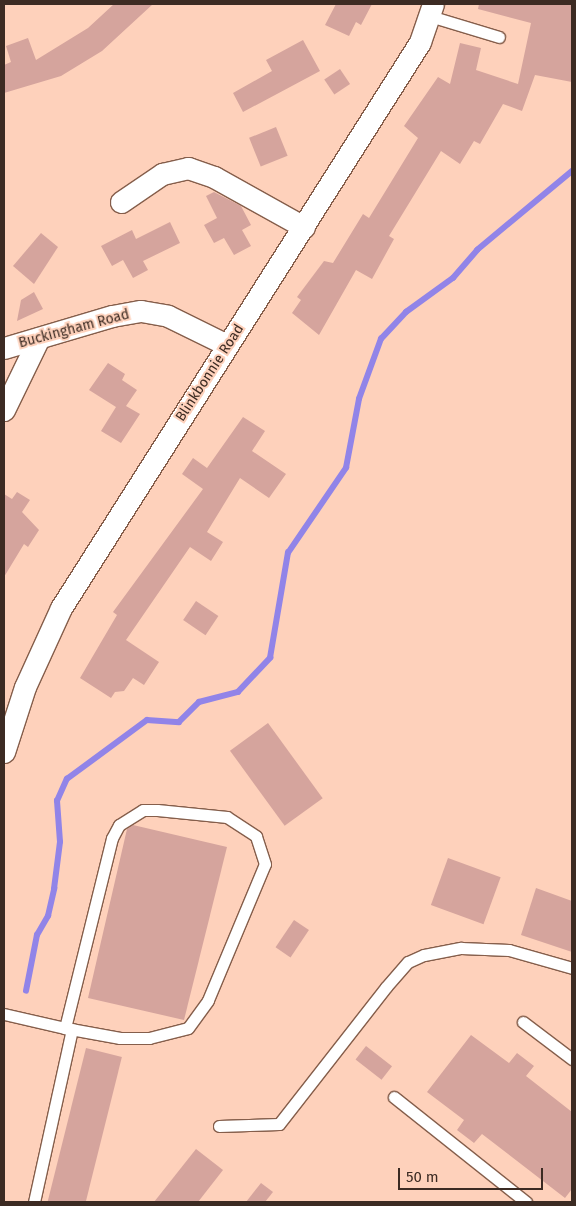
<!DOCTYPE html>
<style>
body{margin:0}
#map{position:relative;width:576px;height:1206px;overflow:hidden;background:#fed1bb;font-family:"Fira Sans",sans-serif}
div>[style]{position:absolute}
.stream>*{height:5.5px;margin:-2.75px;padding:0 2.75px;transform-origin:2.75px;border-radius:2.75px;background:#9184e8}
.building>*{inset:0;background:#d5a49d;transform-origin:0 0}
.roads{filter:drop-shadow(1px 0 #855e4b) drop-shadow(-1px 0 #855e4b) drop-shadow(0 1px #855e4b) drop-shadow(0 -1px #855e4b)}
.lane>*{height:11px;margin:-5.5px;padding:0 5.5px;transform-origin:5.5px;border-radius:5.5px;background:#fff}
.street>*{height:21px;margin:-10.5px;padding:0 10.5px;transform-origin:10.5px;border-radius:10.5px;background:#fff}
span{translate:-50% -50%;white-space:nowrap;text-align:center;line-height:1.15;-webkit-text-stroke:4px #fed1bb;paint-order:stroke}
.street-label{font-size:14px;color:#3c2b23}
.frame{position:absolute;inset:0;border:5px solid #3c2b23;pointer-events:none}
.scale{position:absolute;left:398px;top:1168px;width:145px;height:22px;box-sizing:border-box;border:2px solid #3c2b23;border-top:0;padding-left:6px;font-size:15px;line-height:18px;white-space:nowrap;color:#3c2b23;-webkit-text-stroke:4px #fed1bb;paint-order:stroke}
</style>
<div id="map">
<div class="stream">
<i style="left:26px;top:991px;width:57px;rotate:-78.9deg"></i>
<i style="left:37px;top:935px;width:22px;rotate:-60deg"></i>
<i style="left:48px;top:916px;width:28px;rotate:-77deg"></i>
<i style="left:54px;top:889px;width:47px;rotate:-82.7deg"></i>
<i style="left:60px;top:842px;width:41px;rotate:-94.2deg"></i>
<i style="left:57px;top:801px;width:24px;rotate:-66deg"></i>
<i style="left:67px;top:779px;width:99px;rotate:-36.4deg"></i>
<i style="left:147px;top:720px;width:32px;rotate:4deg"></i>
<i style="left:179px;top:722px;width:28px;rotate:-45deg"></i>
<i style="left:199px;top:702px;width:40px;rotate:-14.4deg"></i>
<i style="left:238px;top:692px;width:47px;rotate:-46.7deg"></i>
<i style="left:270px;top:658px;width:107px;rotate:-80.3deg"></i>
<i style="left:288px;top:553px;width:103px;rotate:-55.7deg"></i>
<i style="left:346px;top:468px;width:70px;rotate:-79.3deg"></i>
<i style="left:359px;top:399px;width:64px;rotate:-69.9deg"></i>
<i style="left:381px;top:339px;width:37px;rotate:-47deg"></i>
<i style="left:406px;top:312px;width:58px;rotate:-35.9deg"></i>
<i style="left:453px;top:278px;width:37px;rotate:-49deg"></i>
<i style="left:477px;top:250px;width:124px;rotate:-39.7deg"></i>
</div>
<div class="building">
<i style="clip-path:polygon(114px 4px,153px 4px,102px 51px,61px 76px,4px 93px,4px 65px,11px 62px,6px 46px,28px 38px,36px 60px,88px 28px)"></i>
<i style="clip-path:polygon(336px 4px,372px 4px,361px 25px,356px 22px,349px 36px,325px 25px)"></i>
<i style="clip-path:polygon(479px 4px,572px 4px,572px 82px,535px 75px,522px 111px,503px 104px,480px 144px,474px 141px,460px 164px,441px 151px,389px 236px,394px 239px,372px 279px,356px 270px,319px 335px,292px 313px,301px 300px,297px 297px,324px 261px,333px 263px,363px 214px,369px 218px,418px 138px,404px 126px,438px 77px,450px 84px,460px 43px,481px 48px,476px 70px,518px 84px,531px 23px,478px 9px)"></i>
<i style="clip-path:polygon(303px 40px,320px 71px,243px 112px,233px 93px,272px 71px,266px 60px)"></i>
<i style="left:340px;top:69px;width:18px;height:19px;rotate:56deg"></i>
<i style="left:276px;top:127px;width:31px;height:29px;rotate:68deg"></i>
<i style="clip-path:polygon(214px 192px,241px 206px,251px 225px,242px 230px,251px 246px,234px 255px,224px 238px,214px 243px,204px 225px,217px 218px,206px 196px)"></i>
<i style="clip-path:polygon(170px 222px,180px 243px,143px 261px,148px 270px,133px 278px,123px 260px,112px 266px,101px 246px,132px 230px,136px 239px)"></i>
<i style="clip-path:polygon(41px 233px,58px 247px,34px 284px,13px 266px)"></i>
<i style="clip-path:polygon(34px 292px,43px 309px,17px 321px,21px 300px)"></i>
<i style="clip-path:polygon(108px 363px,125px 374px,122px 380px,137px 390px,126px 406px,140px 414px,121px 443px,101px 431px,116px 407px,89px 390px)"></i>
<i style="clip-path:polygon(243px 417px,265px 431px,252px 451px,286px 474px,269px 498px,240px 478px,207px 532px,223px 542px,211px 561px,190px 547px,126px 640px,159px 662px,144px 685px,133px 678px,124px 691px,115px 692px,111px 698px,80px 678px,117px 615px,113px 612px,203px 489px,182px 474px,193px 458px,207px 468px)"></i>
<i style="clip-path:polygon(17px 492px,30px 500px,22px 512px,39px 530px,28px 547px,24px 544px,4px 577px,4px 494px,12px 499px)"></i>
<i style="left:196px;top:601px;width:27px;height:23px;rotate:34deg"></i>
<i style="left:268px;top:723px;width:93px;height:47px;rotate:54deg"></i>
<i style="clip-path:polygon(133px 825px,227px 847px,184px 1020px,88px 998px,127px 829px)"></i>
<i style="left:448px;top:858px;width:56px;height:50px;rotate:20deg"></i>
<i style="clip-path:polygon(536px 888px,572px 901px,572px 952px,521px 935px)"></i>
<i style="left:294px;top:920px;width:18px;height:33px;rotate:34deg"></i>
<i style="clip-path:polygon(471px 1035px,509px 1063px,517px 1053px,534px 1066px,526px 1076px,572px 1112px,572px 1189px,565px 1198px,482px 1134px,474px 1143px,457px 1130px,464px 1120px,427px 1092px)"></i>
<i style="left:366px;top:1046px;width:33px;height:17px;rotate:38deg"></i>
<i style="left:86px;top:1048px;width:37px;height:158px;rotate:14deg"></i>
<i style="clip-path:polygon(196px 1149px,223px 1170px,198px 1202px,154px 1202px)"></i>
<i style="clip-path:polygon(261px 1183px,273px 1192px,265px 1202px,246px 1202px)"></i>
</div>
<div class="roads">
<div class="lane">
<i style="left:430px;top:16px;width:72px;rotate:16.9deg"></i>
<i style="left:4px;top:1014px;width:63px;rotate:12.9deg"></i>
<i style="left:65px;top:1028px;width:56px;rotate:10.3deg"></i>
<i style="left:120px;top:1038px;width:29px"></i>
<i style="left:149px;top:1038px;width:40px;rotate:-14.4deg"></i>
<i style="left:188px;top:1028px;width:34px;rotate:-54deg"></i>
<i style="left:208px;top:1000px;width:147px;rotate:-67.3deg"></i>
<i style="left:265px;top:864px;width:29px;rotate:-108deg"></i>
<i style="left:256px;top:836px;width:35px;rotate:-147deg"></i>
<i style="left:227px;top:817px;width:70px;rotate:-174.3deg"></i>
<i style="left:157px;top:810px;width:14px;rotate:180deg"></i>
<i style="left:143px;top:810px;width:28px;rotate:148deg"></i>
<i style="left:119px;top:825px;width:15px;rotate:118deg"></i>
<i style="left:112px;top:838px;width:196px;rotate:103.9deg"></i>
<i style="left:523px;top:1022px;width:61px;rotate:37.1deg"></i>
<i style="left:394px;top:1097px;width:169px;rotate:38.5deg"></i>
<i style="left:219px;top:1126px;width:60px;rotate:-1.9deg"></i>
<i style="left:279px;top:1124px;width:174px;rotate:-52deg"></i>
<i style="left:386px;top:987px;width:33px;rotate:-49deg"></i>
<i style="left:408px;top:962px;width:17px;rotate:-24deg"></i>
<i style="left:424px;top:955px;width:38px;rotate:-11deg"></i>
<i style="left:461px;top:948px;width:48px;rotate:2.4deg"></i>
<i style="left:509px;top:950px;width:66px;rotate:15.9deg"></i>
<i style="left:34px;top:1202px;width:177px;rotate:-77.6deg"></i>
</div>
<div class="street">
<i style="left:121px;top:202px;width:50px;rotate:-34.3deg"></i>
<i style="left:162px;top:174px;width:27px;rotate:-13deg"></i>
<i style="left:188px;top:168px;width:28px;rotate:19deg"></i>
<i style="left:214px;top:177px;width:103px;rotate:29.1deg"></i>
<i style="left:4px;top:348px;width:113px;rotate:-16.5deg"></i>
<i style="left:112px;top:316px;width:29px;rotate:-10deg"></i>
<i style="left:141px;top:311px;width:27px;rotate:10deg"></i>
<i style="left:168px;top:316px;width:66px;rotate:26.2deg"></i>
<i style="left:4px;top:410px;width:80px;rotate:-64.1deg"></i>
<i style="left:4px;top:752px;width:68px;rotate:-72.1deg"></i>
<i style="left:25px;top:687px;width:87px;rotate:-65.5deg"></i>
<i style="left:61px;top:608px;width:670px;rotate:-57.61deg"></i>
<i style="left:420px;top:42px;width:40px;rotate:-71.1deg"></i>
</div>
</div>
<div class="street-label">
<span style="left:74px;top:329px;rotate:-15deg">Buckingham Road</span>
<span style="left:210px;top:373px;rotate:-57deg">Blinkbonnie Road</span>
</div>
<div class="frame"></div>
<div class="scale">50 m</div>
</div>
